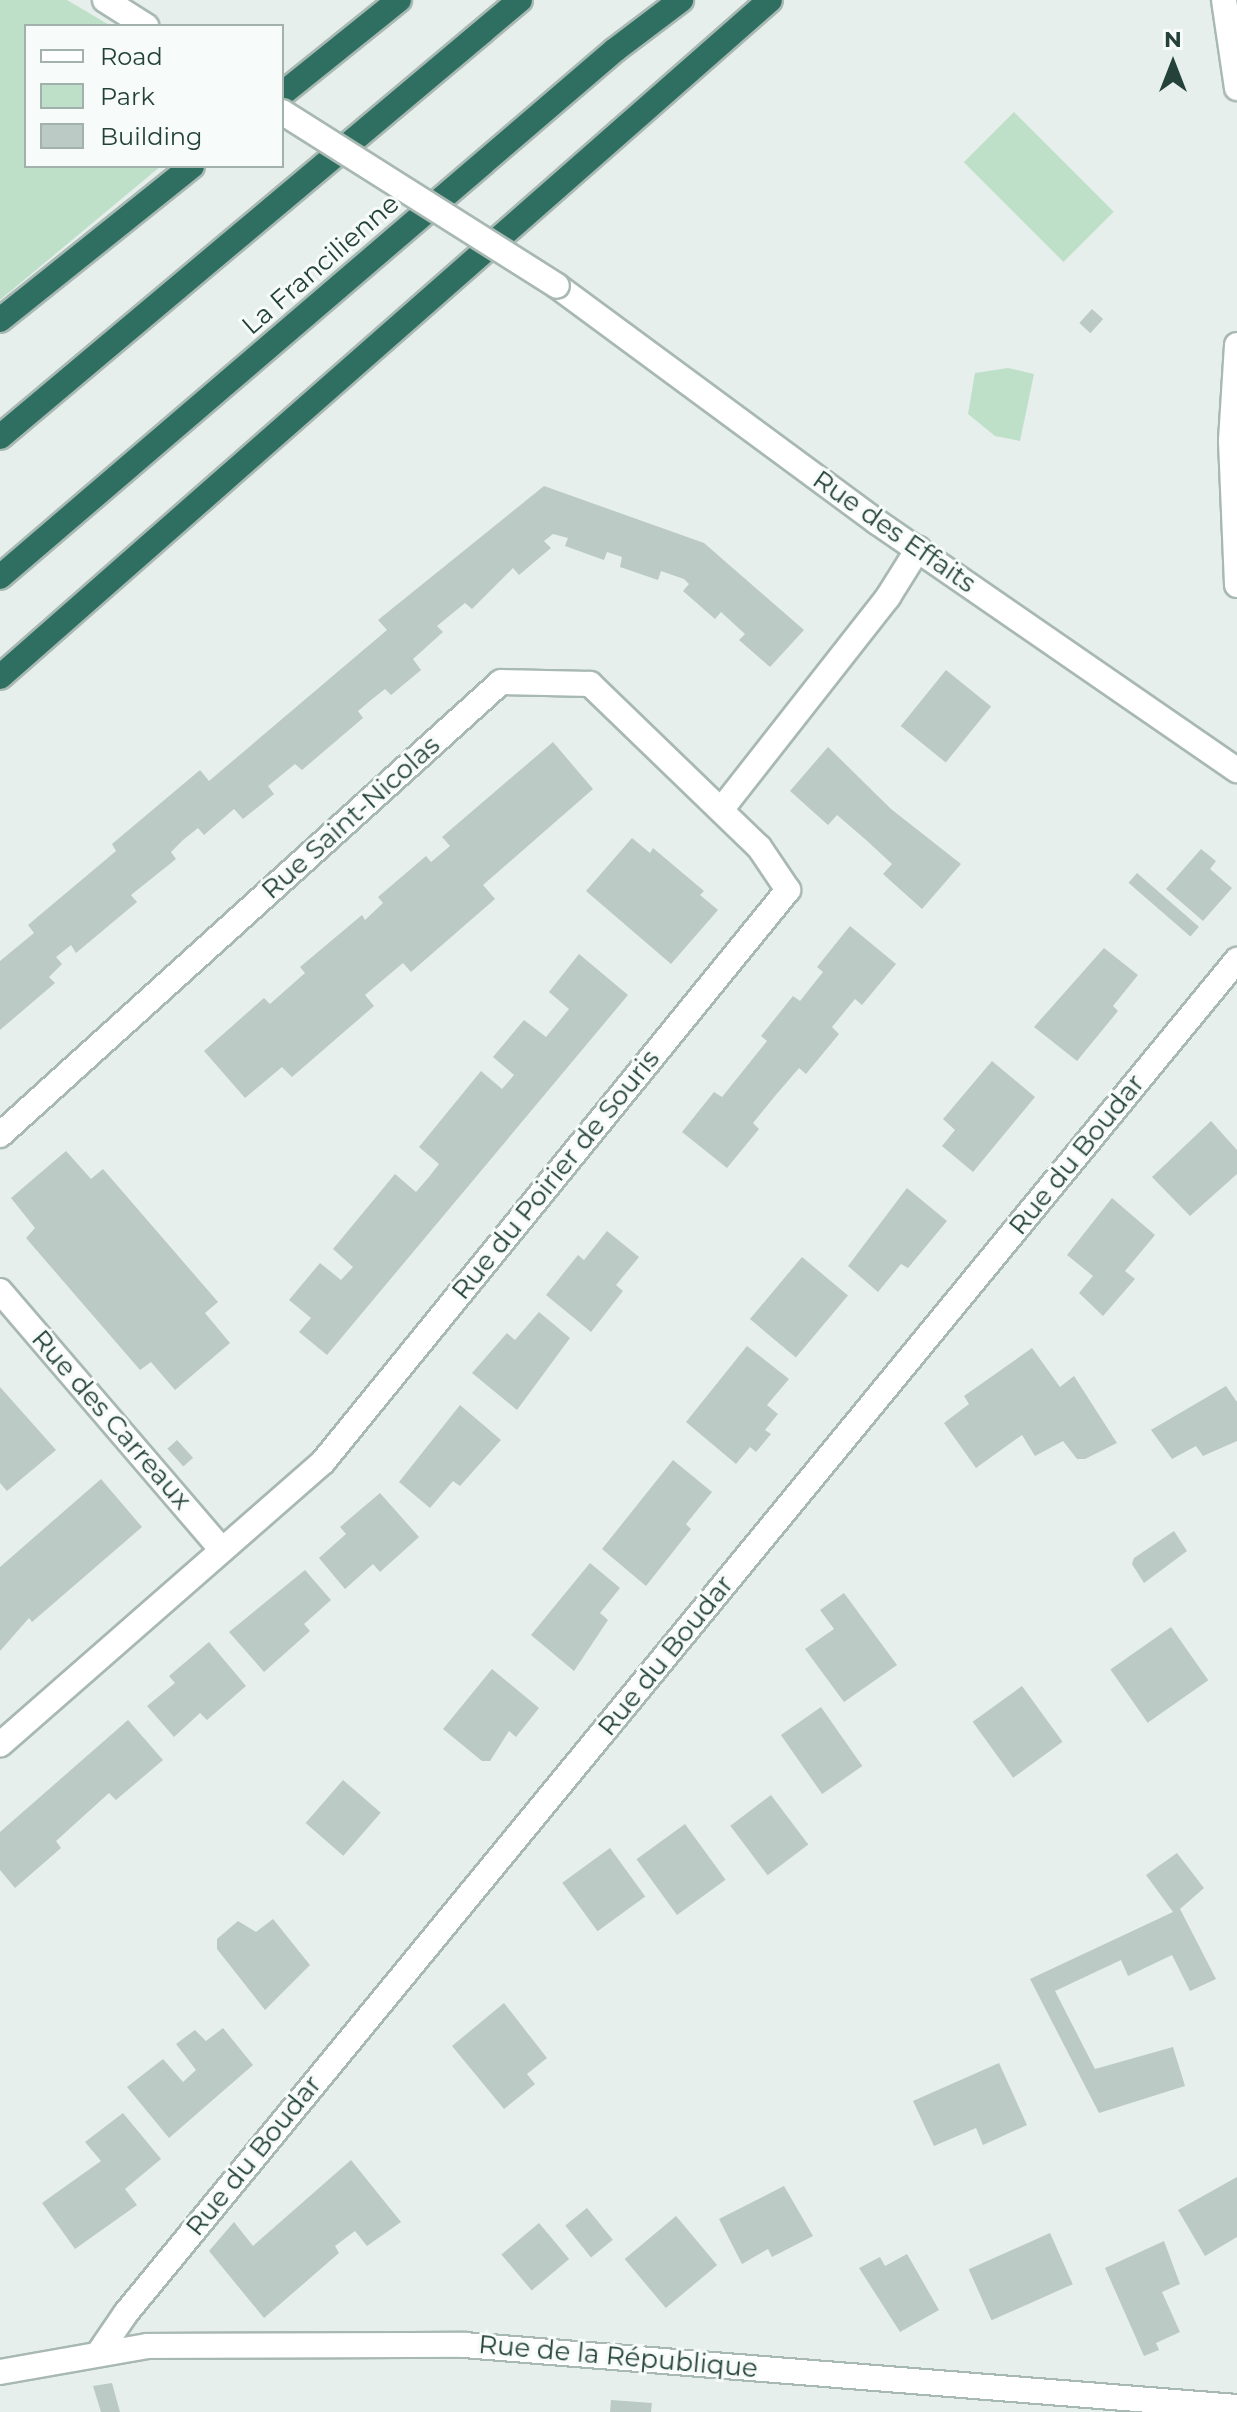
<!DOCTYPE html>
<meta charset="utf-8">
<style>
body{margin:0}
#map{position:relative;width:1237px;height:2412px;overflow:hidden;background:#e6efeb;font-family:Montserrat,sans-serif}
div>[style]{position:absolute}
.green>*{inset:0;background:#bfe0c8;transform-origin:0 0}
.building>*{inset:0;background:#bbcac4;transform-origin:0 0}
.roads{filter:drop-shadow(2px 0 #a8b8b2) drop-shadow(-2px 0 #a8b8b2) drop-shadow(0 2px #a8b8b2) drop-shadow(0 -2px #a8b8b2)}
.minor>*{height:24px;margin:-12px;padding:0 12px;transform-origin:12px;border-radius:12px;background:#fff}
.highway>*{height:24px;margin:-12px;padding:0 12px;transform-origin:12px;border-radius:12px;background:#2f6f62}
.bridges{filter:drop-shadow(2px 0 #a8b8b2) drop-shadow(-2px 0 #a8b8b2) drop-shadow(0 2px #a8b8b2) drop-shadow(0 -2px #a8b8b2)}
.minor-bridge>*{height:24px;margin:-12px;padding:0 12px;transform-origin:12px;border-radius:12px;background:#fff}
span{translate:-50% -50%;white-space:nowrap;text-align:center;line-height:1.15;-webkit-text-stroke:6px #f7fbf9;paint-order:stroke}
.street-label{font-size:26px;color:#24423a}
.legend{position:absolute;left:24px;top:24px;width:260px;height:144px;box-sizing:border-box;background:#f7fbf9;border:2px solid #a3b1ad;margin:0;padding:10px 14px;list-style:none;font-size:24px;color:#24423a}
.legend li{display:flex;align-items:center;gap:16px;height:40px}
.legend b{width:40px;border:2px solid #a3b1ad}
.north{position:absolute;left:1133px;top:24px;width:80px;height:80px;-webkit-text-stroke:6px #f7fbf9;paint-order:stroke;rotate:0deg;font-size:22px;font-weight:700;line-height:32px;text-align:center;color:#24423a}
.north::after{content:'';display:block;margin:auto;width:28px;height:36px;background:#24423a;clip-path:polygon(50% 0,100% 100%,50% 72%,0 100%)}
</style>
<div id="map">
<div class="green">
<i style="clip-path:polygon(0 0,67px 0,111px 26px,26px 26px,26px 166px,161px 166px,0 300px)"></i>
<i style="left:1014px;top:112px;width:141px;height:71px;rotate:45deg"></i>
<i style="clip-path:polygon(1008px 368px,1034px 374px,1020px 441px,995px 436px,968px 414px,975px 373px)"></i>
</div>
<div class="building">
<i style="left:1092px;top:309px;width:15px;height:19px;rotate:42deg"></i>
<i style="clip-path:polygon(544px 486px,704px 543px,804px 630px,770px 667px,739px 640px,745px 634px,721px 612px,715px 619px,683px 591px,689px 584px,684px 579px,661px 571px,658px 580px,620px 567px,622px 557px,607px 552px,604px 560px,565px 546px,568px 538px,553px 534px,544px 541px,551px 548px,519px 575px,513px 568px,472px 609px,465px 603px,437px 626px,443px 632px,413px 659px,421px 670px,391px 695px,385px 689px,371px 700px,358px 711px,363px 718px,302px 770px,295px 764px,268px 786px,274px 794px,243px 819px,234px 809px,204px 835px,198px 828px,183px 840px,171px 852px,176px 859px,131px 895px,137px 902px,76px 953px,71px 945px,56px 957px,62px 964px,49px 977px,55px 983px,0 1030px,0 961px,34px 933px,28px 925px,116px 851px,112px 844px,200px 770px,209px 781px,387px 630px,378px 620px)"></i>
<i style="left:946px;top:670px;width:58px;height:72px;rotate:39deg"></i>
<i style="clip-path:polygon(553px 742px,593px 789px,483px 885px,495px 899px,411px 972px,403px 963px,365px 995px,374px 1006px,292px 1077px,282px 1067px,245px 1098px,204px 1051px,264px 998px,270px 1004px,305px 973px,300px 967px,362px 915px,365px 920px,383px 903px,378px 897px,426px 856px,431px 862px,450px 846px,442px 837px)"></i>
<i style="clip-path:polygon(828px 747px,891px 809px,961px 864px,922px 909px,883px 874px,892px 864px,865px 839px,837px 815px,828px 825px,790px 791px)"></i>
<i style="clip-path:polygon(632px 838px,650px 853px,653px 848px,704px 891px,700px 895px,718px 910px,671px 964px,586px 891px)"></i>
<i style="clip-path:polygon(1201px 849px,1216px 861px,1210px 869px,1232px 888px,1203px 921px,1166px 889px)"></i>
<i style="left:1137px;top:873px;width:82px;height:13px;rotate:41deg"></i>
<i style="clip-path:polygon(850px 926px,896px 964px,862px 1005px,855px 999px,832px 1027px,839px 1034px,806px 1074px,799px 1068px,775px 1096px,753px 1123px,759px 1129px,727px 1168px,682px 1132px,714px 1092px,722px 1097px,767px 1041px,761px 1036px,793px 996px,800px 1001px,823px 972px,817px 967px)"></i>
<i style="clip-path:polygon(1104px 948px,1138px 975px,1113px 1006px,1118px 1011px,1077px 1061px,1034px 1027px)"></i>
<i style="clip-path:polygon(579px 954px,628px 995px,327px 1355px,299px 1332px,311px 1318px,289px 1300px,320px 1263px,341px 1280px,353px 1267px,333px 1249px,395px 1174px,416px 1192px,429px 1177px,439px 1164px,419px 1147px,481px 1071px,502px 1089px,514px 1075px,493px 1057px,524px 1020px,546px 1037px,569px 1009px,549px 992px)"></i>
<i style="clip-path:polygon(992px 1061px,1035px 1097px,973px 1172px,942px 1146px,955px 1130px,943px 1119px)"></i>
<i style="clip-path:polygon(1211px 1121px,1237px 1150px,1237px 1174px,1190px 1216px,1152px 1177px)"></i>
<i style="clip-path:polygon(66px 1151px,91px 1179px,103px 1169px,218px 1302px,205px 1313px,230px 1343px,175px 1390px,151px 1362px,140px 1370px,26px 1238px,35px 1228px,11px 1198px)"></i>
<i style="clip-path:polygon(907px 1188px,947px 1221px,908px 1268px,901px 1264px,878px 1292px,848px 1266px)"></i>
<i style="clip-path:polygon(1112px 1198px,1155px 1235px,1125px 1271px,1135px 1279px,1103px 1316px,1079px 1293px,1093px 1276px,1067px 1255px)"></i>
<i style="clip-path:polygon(607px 1231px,639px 1257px,616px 1285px,623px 1291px,591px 1332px,546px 1295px,578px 1255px,584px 1260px)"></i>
<i style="left:802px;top:1257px;width:60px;height:81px;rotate:40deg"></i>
<i style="clip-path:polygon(539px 1312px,570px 1338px,517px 1410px,472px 1373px,507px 1333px,515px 1340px)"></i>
<i style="clip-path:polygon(747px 1346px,789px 1379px,767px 1405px,778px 1414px,765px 1430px,771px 1434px,756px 1452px,750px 1447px,736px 1464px,686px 1422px)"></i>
<i style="clip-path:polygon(1032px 1348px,1060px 1387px,1074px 1376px,1117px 1443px,1085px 1459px,1077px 1459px,1063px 1441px,1035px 1456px,1022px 1435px,976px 1468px,944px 1423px,969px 1404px,964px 1396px)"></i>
<i style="clip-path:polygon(1226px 1386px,1237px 1402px,1237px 1441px,1203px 1456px,1196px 1446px,1172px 1459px,1151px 1430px)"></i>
<i style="clip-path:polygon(0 1387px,56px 1450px,7px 1491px,0 1483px)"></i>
<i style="clip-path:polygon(460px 1405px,501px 1440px,460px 1486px,453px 1481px,430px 1508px,399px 1482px)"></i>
<i style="left:177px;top:1440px;width:24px;height:13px;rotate:48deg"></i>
<i style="clip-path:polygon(673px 1460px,712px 1492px,686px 1524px,691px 1529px,646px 1586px,602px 1549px)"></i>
<i style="clip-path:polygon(101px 1479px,142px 1527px,32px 1622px,29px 1618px,0 1651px,0 1567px)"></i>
<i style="clip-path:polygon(380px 1493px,419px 1537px,380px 1572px,373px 1564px,345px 1589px,319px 1558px,346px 1534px,340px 1527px)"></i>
<i style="clip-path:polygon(1174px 1531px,1187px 1551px,1144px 1583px,1132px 1564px,1134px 1558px)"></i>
<i style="clip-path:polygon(590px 1563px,620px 1588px,600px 1613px,608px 1620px,574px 1671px,531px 1635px)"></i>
<i style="clip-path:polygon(305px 1570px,331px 1600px,304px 1624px,310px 1631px,264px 1672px,229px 1632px)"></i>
<i style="clip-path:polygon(844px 1593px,897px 1665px,844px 1702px,805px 1649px,834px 1629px,820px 1610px)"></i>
<i style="left:1171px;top:1627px;width:65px;height:74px;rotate:55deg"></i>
<i style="clip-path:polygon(209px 1642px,246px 1686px,207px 1720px,200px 1713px,174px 1737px,147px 1706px,175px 1683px,169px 1676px)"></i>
<i style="clip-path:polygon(492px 1669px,539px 1708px,516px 1737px,509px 1731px,490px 1761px,482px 1761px,443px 1729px)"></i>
<i style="left:1022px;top:1686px;width:69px;height:61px;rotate:54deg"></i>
<i style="left:821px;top:1707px;width:72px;height:49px;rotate:55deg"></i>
<i style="clip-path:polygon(128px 1720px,163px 1760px,116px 1800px,109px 1793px,56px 1841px,61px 1848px,15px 1888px,0 1870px,0 1832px)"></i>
<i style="left:343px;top:1780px;width:50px;height:57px;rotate:41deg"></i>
<i style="left:771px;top:1795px;width:62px;height:51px;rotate:53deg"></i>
<i style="left:685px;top:1824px;width:69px;height:60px;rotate:54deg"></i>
<i style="left:610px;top:1848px;width:60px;height:59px;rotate:54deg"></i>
<i style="clip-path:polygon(1177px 1853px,1204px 1888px,1180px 1909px,1216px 1979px,1190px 1991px,1172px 1955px,1128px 1976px,1121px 1960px,1055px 1991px,1095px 2069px,1173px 2047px,1185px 2086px,1099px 2113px,1030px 1979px,1173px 1912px,1146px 1875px)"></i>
<i style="clip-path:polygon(273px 1919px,310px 1965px,265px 2010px,217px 1949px,217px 1939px,238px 1921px,256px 1932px)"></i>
<i style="clip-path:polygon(504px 2003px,547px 2058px,527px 2074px,535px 2084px,504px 2109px,452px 2046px)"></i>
<i style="clip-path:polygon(223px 2028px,253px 2065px,169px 2138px,127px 2087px,163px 2059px,183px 2082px,196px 2070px,176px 2044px,195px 2030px,206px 2041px)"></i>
<i style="clip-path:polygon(999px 2063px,1027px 2125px,983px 2145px,976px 2128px,934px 2146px,913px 2101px)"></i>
<i style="clip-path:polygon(123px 2113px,161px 2159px,125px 2189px,137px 2205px,75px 2249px,42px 2203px,101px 2161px,85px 2142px)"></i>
<i style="clip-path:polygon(351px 2160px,401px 2222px,367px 2246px,355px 2231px,335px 2246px,339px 2253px,264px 2318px,209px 2251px,234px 2222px,253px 2246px)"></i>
<i style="clip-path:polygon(1237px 2177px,1237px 2237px,1205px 2256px,1178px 2210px)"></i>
<i style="clip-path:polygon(784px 2186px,813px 2236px,772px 2257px,768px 2249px,742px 2264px,719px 2219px)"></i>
<i style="left:587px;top:2208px;width:41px;height:28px;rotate:51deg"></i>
<i style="left:676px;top:2216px;width:64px;height:67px;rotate:50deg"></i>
<i style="left:539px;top:2223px;width:47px;height:49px;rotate:50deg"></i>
<i style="left:1050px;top:2233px;width:56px;height:89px;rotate:66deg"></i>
<i style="clip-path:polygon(1164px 2241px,1180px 2284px,1162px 2292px,1180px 2332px,1156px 2343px,1159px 2350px,1144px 2356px,1105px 2268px)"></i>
<i style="clip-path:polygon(907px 2254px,939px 2310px,900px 2332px,859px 2268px,880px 2257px,885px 2266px)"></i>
<i style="clip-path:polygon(112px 2383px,120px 2412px,101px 2412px,93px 2386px)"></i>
<i style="clip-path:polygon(611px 2400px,652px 2403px,651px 2412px,610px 2412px)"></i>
</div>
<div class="roads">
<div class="minor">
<i style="left:105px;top:0;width:49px;rotate:32.4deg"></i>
<i style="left:1224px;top:0;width:89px;rotate:81.6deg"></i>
<i style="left:557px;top:286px;width:398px;rotate:36.4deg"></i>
<i style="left:877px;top:522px;width:437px;rotate:34.6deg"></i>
<i style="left:1237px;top:345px;width:96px;rotate:93.6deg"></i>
<i style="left:1231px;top:441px;width:144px;rotate:87.6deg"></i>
<i style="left:721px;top:810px;width:271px;rotate:-51.9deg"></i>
<i style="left:888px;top:597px;width:57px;rotate:-58deg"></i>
<i style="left:0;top:1135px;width:675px;rotate:-42.12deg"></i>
<i style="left:501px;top:682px;width:89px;rotate:1.3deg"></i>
<i style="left:590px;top:684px;width:235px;rotate:44deg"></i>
<i style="left:759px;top:847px;width:52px;rotate:56deg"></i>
<i style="left:788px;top:890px;width:737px;rotate:129.11deg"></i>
<i style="left:323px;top:1462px;width:429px;rotate:138.8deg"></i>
<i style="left:0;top:1291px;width:341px;rotate:49.4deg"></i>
<i style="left:98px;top:2354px;width:50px;rotate:-55.7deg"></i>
<i style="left:126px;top:2313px;width:1751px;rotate:-50.61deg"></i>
<i style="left:0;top:2372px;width:149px;rotate:-10deg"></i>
<i style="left:147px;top:2346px;width:317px;rotate:-0.2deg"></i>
<i style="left:464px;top:2345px;width:775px;rotate:4.59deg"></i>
</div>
<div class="highway">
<i style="left:282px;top:94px;width:150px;rotate:-38.8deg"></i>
<i style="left:0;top:320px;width:246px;rotate:-38.7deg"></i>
<i style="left:0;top:437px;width:679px;rotate:-40.04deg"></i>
<i style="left:0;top:577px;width:810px;rotate:-40.59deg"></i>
<i style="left:615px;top:50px;width:83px;rotate:-37.1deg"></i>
<i style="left:0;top:677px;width:1025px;rotate:-41.32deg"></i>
</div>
</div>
<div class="bridges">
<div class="minor-bridge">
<i style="left:282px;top:112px;width:325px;rotate:32.3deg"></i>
</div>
</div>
<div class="street-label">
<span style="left:321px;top:265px;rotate:-41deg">La Francilienne</span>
<span style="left:894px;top:532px;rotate:35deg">Rue des Effaits</span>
<span style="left:351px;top:818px;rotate:-42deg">Rue Saint-Nicolas</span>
<span style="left:1077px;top:1155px;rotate:-51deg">Rue du Boudar</span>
<span style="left:556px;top:1175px;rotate:-51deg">Rue du Poirier de Souris</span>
<span style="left:111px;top:1420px;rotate:49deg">Rue des Carreaux</span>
<span style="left:666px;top:1656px;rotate:-51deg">Rue du Boudar</span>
<span style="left:254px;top:2156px;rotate:-51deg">Rue du Boudar</span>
<span style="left:618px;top:2357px;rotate:5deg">Rue de la République</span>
</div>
<ul class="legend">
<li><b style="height:10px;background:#fff"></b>Road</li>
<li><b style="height:22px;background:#bfe0c8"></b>Park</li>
<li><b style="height:22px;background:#bbcac4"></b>Building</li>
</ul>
<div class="north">N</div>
</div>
